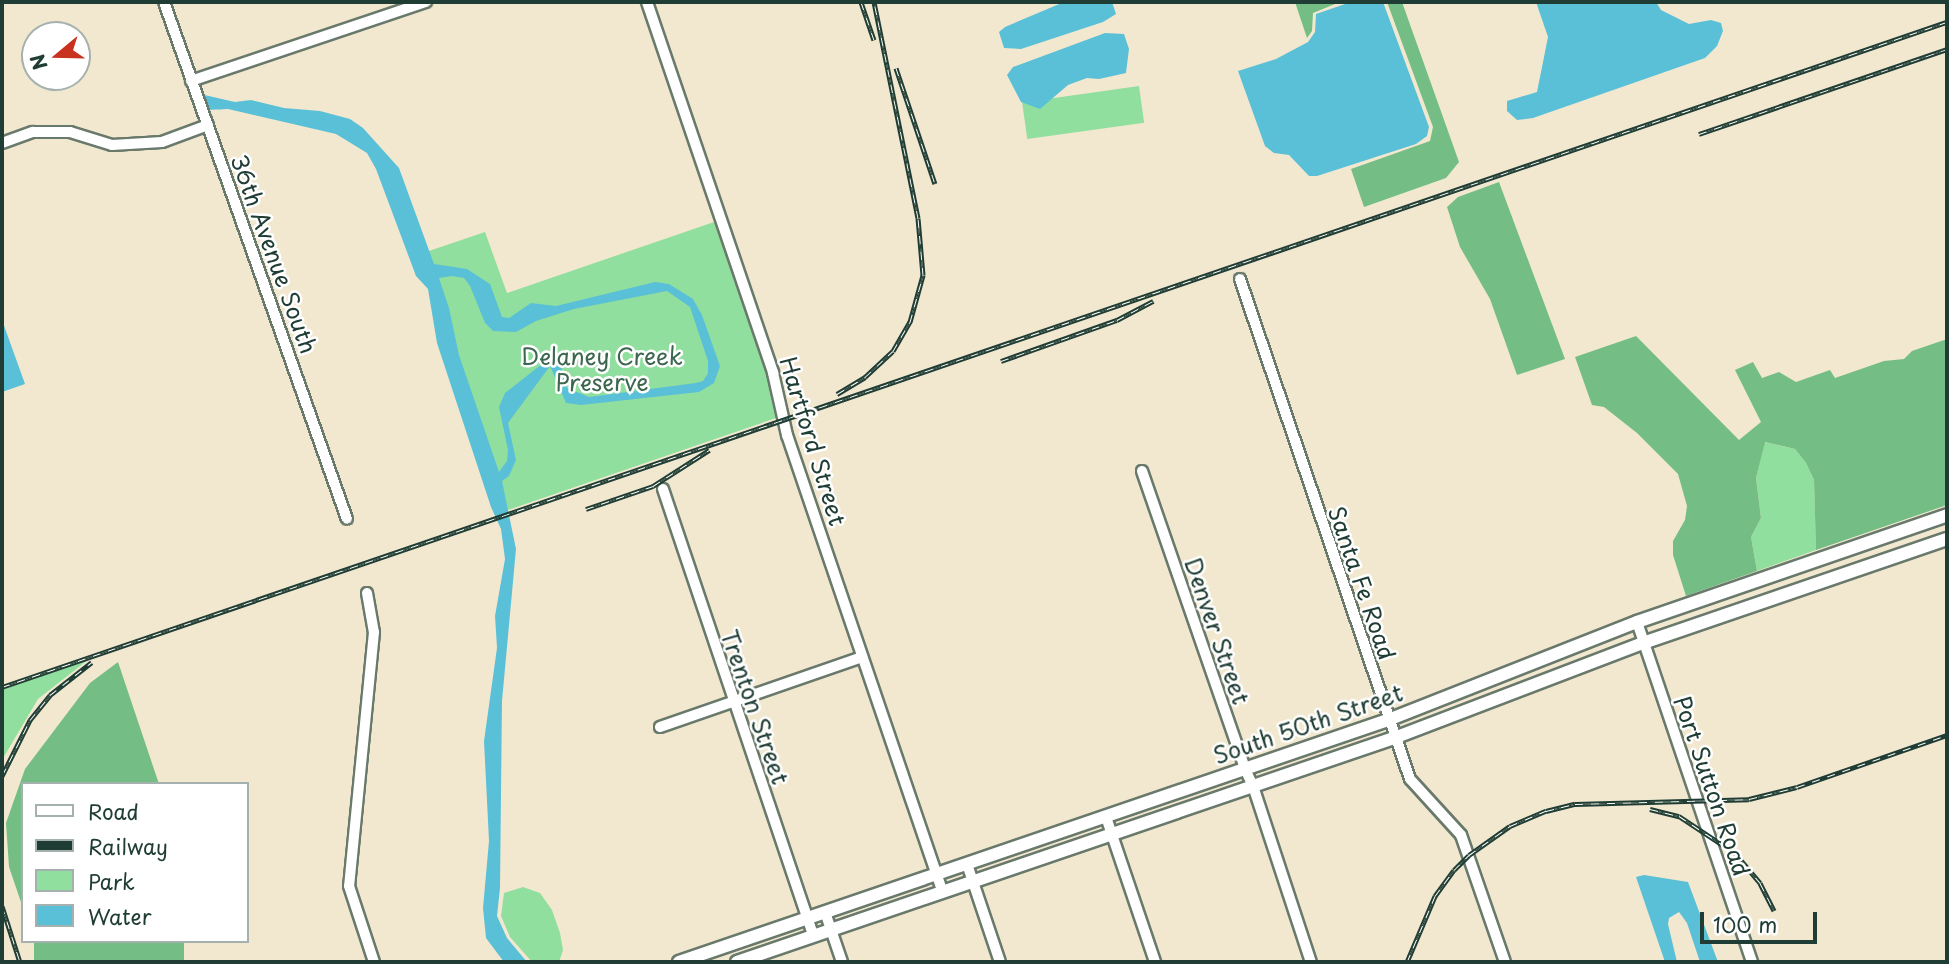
<!DOCTYPE html>
<style>
body{margin:0}
#map{position:relative;width:1949px;height:964px;overflow:hidden;background:#f2e8d0;font-family:"Playpen Sans",sans-serif}
div>[style]{position:absolute}
.green>*{inset:0;background:#91df9e;transform-origin:0 0}
.forest>*{inset:0;background:#74be85;transform-origin:0 0}
.water>*{inset:0;background:#5ac0d7}
.roads{filter:drop-shadow(2px 0 #69796b) drop-shadow(-2px 0 #69796b) drop-shadow(0 2px #69796b) drop-shadow(0 -2px #69796b)}
.minor>*{height:10px;margin:-5px;padding:0 5px;transform-origin:5px;border-radius:5px;background:#fff}
.major>*{height:12px;margin:-6px;padding:0 6px;transform-origin:6px;border-radius:6px;background:#fff}
.rail>*{height:5px;margin-top:-2.5px;transform-origin:0;background:repeating-linear-gradient(90deg,#fff 0 8px,#1f3d34 0 16px);box-sizing:border-box;border-block:2px solid #1f3d34}
span{translate:-50% -50%;white-space:nowrap;text-align:center;line-height:1.15;-webkit-text-stroke:5px #fff;paint-order:stroke}
.street-label{font-size:23px;color:#1f3d34}
.park-label{font-size:23px;color:#3c664e}
.frame{position:absolute;inset:0;border:4px solid #1f3d34;pointer-events:none}
.legend{position:absolute;left:21px;top:782px;width:228px;height:161px;box-sizing:border-box;background:#fff;border:2px solid #a5b1ae;margin:0;padding:9px 12px;list-style:none;font-size:21px;color:#1f3d34}
.legend li{display:flex;align-items:center;gap:14px;height:35px}
.legend b{width:35px;border:2px solid #a5b1ae}
.north{position:absolute;left:21px;top:21px;width:70px;height:70px;box-sizing:border-box;background:#fff;border:2px solid #a5b1ae;border-radius:50%;rotate:251deg;font-size:19px;font-weight:700;line-height:28px;text-align:center;color:#1f3d34}
.north::after{content:'';display:block;margin:auto;width:24px;height:32px;background:#c8321e;clip-path:polygon(50% 0,100% 100%,50% 72%,0 100%)}
.scale{position:absolute;left:1700px;top:912px;width:117px;height:32px;box-sizing:border-box;border:4px solid #1f3d34;border-top:0;padding-left:9px;font-size:21px;line-height:24px;white-space:nowrap;color:#1f3d34;-webkit-text-stroke:5px #fff;paint-order:stroke}
</style>
<div id="map">
<div class="green">
<i style="left:1139px;top:86px;width:37px;height:118px;rotate:82deg"></i>
<i style="clip-path:polygon(717px 221px,782px 416px,505px 511px,417px 255px,485px 232px,507px 293px)"></i>
<i style="clip-path:polygon(1764px 442px,1795px 449px,1806px 463px,1814px 480px,1816px 550px,1757px 571px,1751px 537px,1761px 518px,1756px 478px)"></i>
<i style="clip-path:polygon(89px 659px,38px 699px,2px 760px,2px 690px)"></i>
<i style="clip-path:polygon(523px 887px,540px 893px,552px 910px,560px 933px,563px 950px,559px 962px,532px 962px,510px 937px,501px 916px,504px 893px)"></i>
</div>
<div class="forest">
<i style="clip-path:polygon(1295px 2px,1340px 2px,1313px 13px,1312px 31px,1307px 38px)"></i>
<i style="clip-path:polygon(1387px 2px,1402px 2px,1459px 162px,1446px 178px,1364px 207px,1351px 169px,1430px 141px,1433px 127px)"></i>
<i style="clip-path:polygon(1499px 182px,1565px 359px,1517px 375px,1490px 299px,1460px 247px,1447px 207px,1458px 197px)"></i>
<i style="clip-path:polygon(1636px 336px,1739px 440px,1761px 422px,1735px 370px,1753px 362px,1762px 378px,1779px 372px,1796px 382px,1830px 370px,1835px 378px,1884px 361px,1904px 359px,1912px 351px,1947px 339px,1947px 505px,1816px 550px,1814px 480px,1806px 463px,1795px 449px,1765px 442px,1756px 478px,1761px 518px,1751px 537px,1757px 571px,1686px 596px,1673px 555px,1673px 541px,1685px 520px,1687px 506px,1678px 474px,1637px 433px,1604px 407px,1592px 405px,1575px 357px)"></i>
<i style="clip-path:polygon(118px 662px,159px 784px,23px 784px,23px 908px,9px 867px,6px 823px,25px 769px,90px 683px)"></i>
<i style="left:34px;top:941px;width:150px;height:22px"></i>
</div>
<div class="water">
<i style="clip-path:polygon(1064px 2px,1112px 2px,1116px 14px,1103px 22px,1021px 49px,1004px 48px,999px 32px,1005px 27px)"></i>
<i style="clip-path:polygon(1351px 2px,1383px 2px,1429px 127px,1427px 136px,1416px 144px,1317px 176px,1309px 176px,1289px 155px,1274px 153px,1265px 146px,1238px 71px,1276px 59px,1308px 42px,1315px 32px,1316px 14px)"></i>
<i style="clip-path:polygon(1536px 2px,1656px 2px,1661px 10px,1689px 24px,1711px 20px,1721px 23px,1723px 31px,1717px 46px,1705px 58px,1533px 118px,1517px 120px,1507px 111px,1507px 101px,1537px 92px,1548px 37px)"></i>
<i style="clip-path:polygon(1105px 33px,1124px 34px,1129px 49px,1126px 73px,1099px 79px,1087px 78px,1068px 85px,1040px 109px,1021px 102px,1007px 75px,1013px 67px)"></i>
<i style="clip-path:polygon(evenodd,200px 94px,235px 102px,251px 100px,284px 108px,320px 111px,350px 119px,363px 128px,399px 168px,434px 264px,467px 269px,490px 284px,502px 317px,509px 318px,531px 303px,556px 306px,655px 282px,669px 284px,693px 299px,702px 315px,720px 366px,714px 383px,699px 392px,581px 405px,566px 403px,550px 366px,508px 423px,516px 460px,509px 476px,502px 481px,516px 549px,502px 701px,500px 888px,497px 916px,507px 938px,527px 962px,504px 962px,486px 938px,483px 908px,489px 841px,484px 741px,497px 648px,495px 616px,505px 559px,501px 529px,491px 507px,437px 343px,428px 289px,416px 276px,376px 169px,367px 153px,336px 134px,228px 109px,205px 110px,200px 94px,452px 276px,464px 278px,470px 286px,485px 323px,493px 331px,516px 332px,536px 321px,574px 309px,667px 291px,690px 307px,708px 361px,708px 373px,703px 381px,696px 383px,589px 397px,567px 388px,558px 355px,547px 360px,505px 393px,499px 407px,508px 450px,507px 461px,499px 472px,459px 355px,449px 308px,439px 278px,452px 276px)"></i>
<i style="clip-path:polygon(2px 320px,25px 384px,2px 392px)"></i>
<i style="clip-path:polygon(1644px 875px,1688px 882px,1718px 962px,1700px 962px,1687px 923px,1679px 912px,1669px 918px,1668px 924px,1677px 962px,1665px 962px,1636px 877px)"></i>
</div>
<div class="roads">
<div class="minor">
<i style="left:164px;top:2px;width:548px;rotate:70.51deg"></i>
<i style="left:647px;top:2px;width:392px;rotate:71.2deg"></i>
<i style="left:773px;top:373px;width:64px;rotate:77.3deg"></i>
<i style="left:787px;top:435px;width:483px;rotate:71.2deg"></i>
<i style="left:191px;top:81px;width:248px;rotate:-18.6deg"></i>
<i style="left:2px;top:143px;width:33px;rotate:-20deg"></i>
<i style="left:33px;top:132px;width:37px"></i>
<i style="left:70px;top:132px;width:44px;rotate:17.2deg"></i>
<i style="left:112px;top:145px;width:50px;rotate:-3.4deg"></i>
<i style="left:162px;top:142px;width:49px;rotate:-20.3deg"></i>
<i style="left:1240px;top:279px;width:528px;rotate:71.22deg"></i>
<i style="left:1410px;top:779px;width:76px;rotate:47.7deg"></i>
<i style="left:1461px;top:835px;width:134px;rotate:70.9deg"></i>
<i style="left:1142px;top:471px;width:315px;rotate:70.9deg"></i>
<i style="left:1245px;top:769px;width:19px;rotate:65deg"></i>
<i style="left:1253px;top:786px;width:185px;rotate:71.8deg"></i>
<i style="left:663px;top:489px;width:471px;rotate:71.4deg"></i>
<i style="left:367px;top:593px;width:40px;rotate:80deg"></i>
<i style="left:374px;top:632px;width:255px;rotate:95.6deg"></i>
<i style="left:349px;top:886px;width:80px;rotate:71.8deg"></i>
<i style="left:1637px;top:622px;width:359px;rotate:71.3deg"></i>
<i style="left:660px;top:727px;width:214px;rotate:-19.1deg"></i>
<i style="left:1106px;top:817px;width:153px;rotate:71.3deg"></i>
<i style="left:967px;top:864px;width:103px;rotate:71.4deg"></i>
<i style="left:825px;top:912px;width:53px;rotate:71.2deg"></i>
</div>
<div class="major">
<i style="left:679px;top:962px;width:749px;rotate:-18.85deg"></i>
<i style="left:1388px;top:720px;width:268px;rotate:-21.5deg"></i>
<i style="left:1637px;top:622px;width:328px;rotate:-19deg"></i>
<i style="left:737px;top:962px;width:694px;rotate:-18.83deg"></i>
<i style="left:1394px;top:738px;width:267px;rotate:-20.9deg"></i>
<i style="left:1643px;top:643px;width:321px;rotate:-18.9deg"></i>
</div>
</div>
<div class="rail">
<i style="left:861px;top:2px;width:40px;rotate:71.1deg"></i>
<i style="left:896px;top:68px;width:122px;rotate:71.4deg"></i>
<i style="left:1699px;top:134px;width:262px;rotate:-18.9deg"></i>
<i style="left:1001px;top:361px;width:123px;rotate:-19.5deg"></i>
<i style="left:1117px;top:320px;width:41px;rotate:-27.8deg"></i>
<i style="left:837px;top:394px;width:33px;rotate:-31deg"></i>
<i style="left:865px;top:377px;width:38px;rotate:-43deg"></i>
<i style="left:893px;top:351px;width:34px;rotate:-60deg"></i>
<i style="left:910px;top:322px;width:49px;rotate:-74.5deg"></i>
<i style="left:923px;top:275px;width:57px;rotate:-95deg"></i>
<i style="left:918px;top:218px;width:220px;rotate:-101.5deg"></i>
<i style="left:586px;top:509px;width:71px;rotate:-18.9deg"></i>
<i style="left:653px;top:486px;width:67px;rotate:-32.7deg"></i>
<i style="left:2px;top:687px;width:2056px;rotate:-18.88deg"></i>
<i style="left:2px;top:776px;width:63px;rotate:-63.4deg"></i>
<i style="left:30px;top:720px;width:32px;rotate:-51deg"></i>
<i style="left:50px;top:695px;width:53px;rotate:-38.2deg"></i>
<i style="left:1650px;top:809px;width:30px;rotate:14deg"></i>
<i style="left:1679px;top:816px;width:67px;rotate:33.5deg"></i>
<i style="left:1735px;top:853px;width:39px;rotate:50deg"></i>
<i style="left:1760px;top:883px;width:31px;rotate:63deg"></i>
<i style="left:2px;top:906px;width:59px;rotate:72.2deg"></i>
<i style="left:1407px;top:962px;width:72px;rotate:-67deg"></i>
<i style="left:1435px;top:896px;width:32px;rotate:-54deg"></i>
<i style="left:1454px;top:870px;width:21px;rotate:-45deg"></i>
<i style="left:1469px;top:855px;width:50px;rotate:-35.3deg"></i>
<i style="left:1510px;top:826px;width:39px;rotate:-23deg"></i>
<i style="left:1546px;top:811px;width:30px;rotate:-14deg"></i>
<i style="left:1575px;top:804px;width:174px;rotate:-1.6deg"></i>
<i style="left:1749px;top:799px;width:49px;rotate:-14deg"></i>
<i style="left:1797px;top:787px;width:159px;rotate:-19.1deg"></i>
</div>
<div class="street-label">
<span style="left:274px;top:254px;rotate:70deg">36th Avenue South</span>
<span style="left:813px;top:441px;rotate:73deg">Hartford Street</span>
<span style="left:1362px;top:583px;rotate:71deg">Santa Fe Road</span>
<span style="left:1217px;top:631px;rotate:71deg">Denver Street</span>
<span style="left:755px;top:707px;rotate:71deg">Trenton Street</span>
<span style="left:1308px;top:724px;rotate:-19deg">South 50th Street</span>
<span style="left:1712px;top:786px;rotate:71deg">Port Sutton Road</span>
</div>
<div class="park-label">
<span style="left:602px;top:369px">Delaney Creek<br>Preserve</span>
</div>
<div class="frame"></div>
<ul class="legend">
<li><b style="height:9px;background:#fff"></b>Road</li>
<li><b style="height:9px;background:#1f3d34"></b>Railway</li>
<li><b style="height:19px;background:#91df9e"></b>Park</li>
<li><b style="height:19px;background:#5ac0d7"></b>Water</li>
</ul>
<div class="north">N</div>
<div class="scale">100 m</div>
</div>
